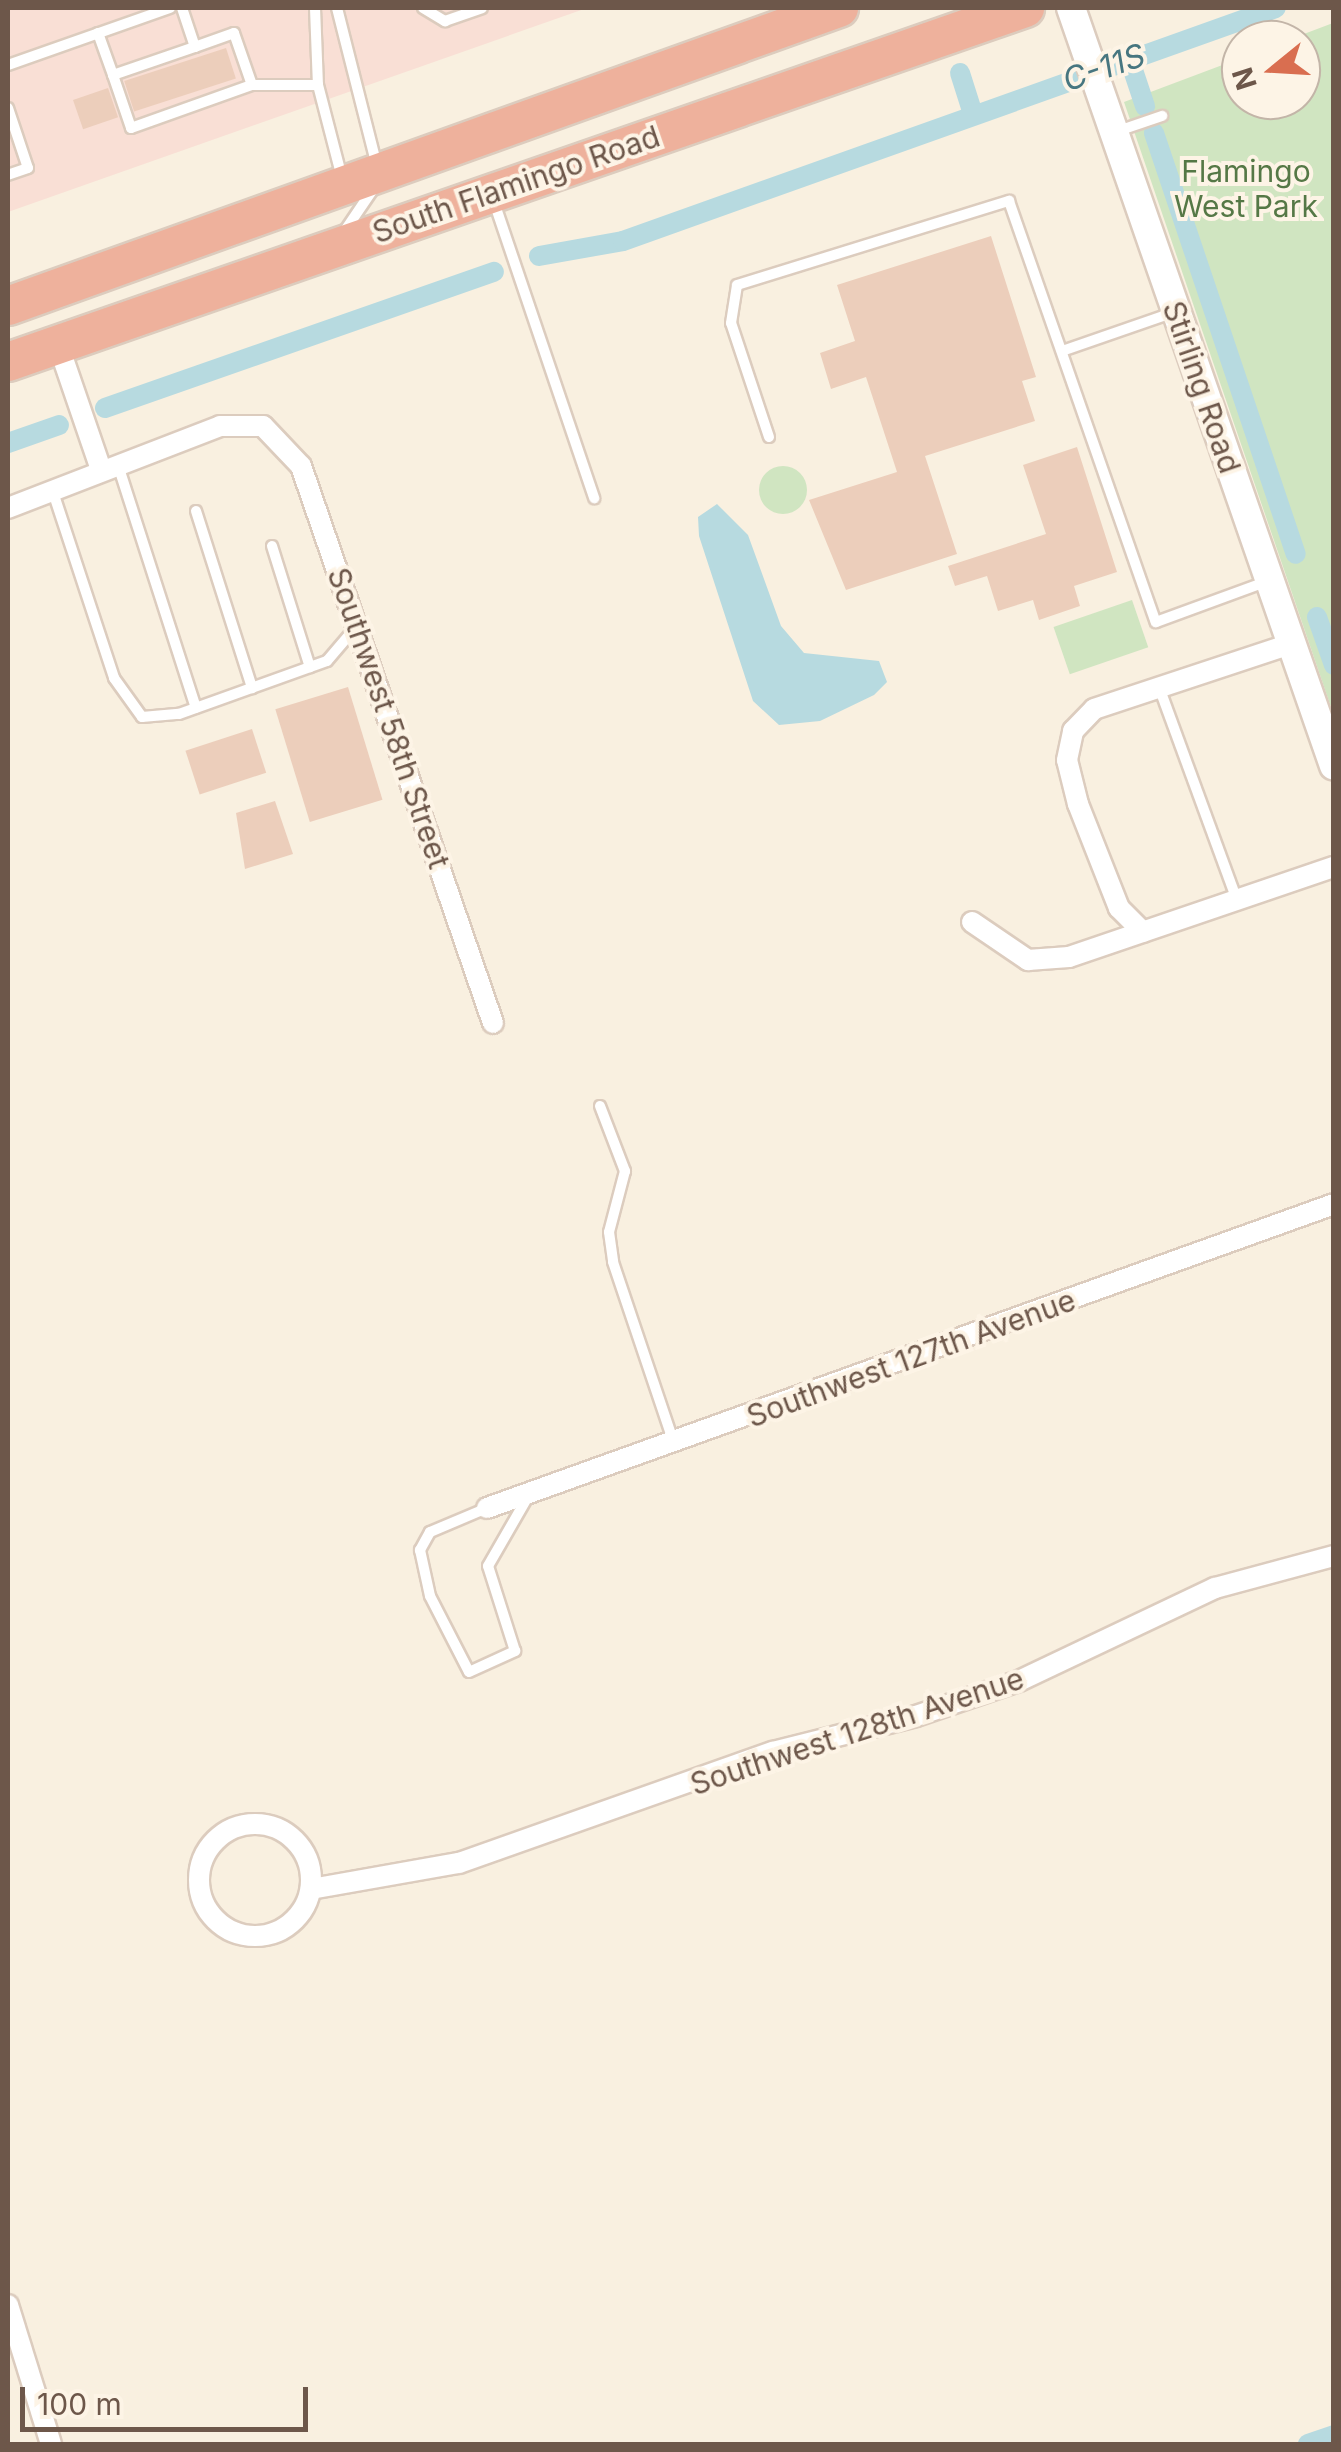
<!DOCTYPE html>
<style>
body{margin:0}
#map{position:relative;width:1341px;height:2452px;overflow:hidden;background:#f9f0e0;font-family:Inter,sans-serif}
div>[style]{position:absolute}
.commercial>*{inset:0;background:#f9dfd5}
.green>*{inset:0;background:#d0e5c1;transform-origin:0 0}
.round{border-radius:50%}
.water>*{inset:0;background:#b7dae0}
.canal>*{height:20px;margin:-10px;padding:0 10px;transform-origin:10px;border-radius:10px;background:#b7dae0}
.building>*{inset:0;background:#eccebb;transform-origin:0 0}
.roads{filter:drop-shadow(2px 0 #dcccbe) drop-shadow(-2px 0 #dcccbe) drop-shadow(0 2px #dcccbe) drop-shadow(0 -2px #dcccbe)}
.lane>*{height:10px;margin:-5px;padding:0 5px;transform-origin:5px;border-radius:5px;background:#fff}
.street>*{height:20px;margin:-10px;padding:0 10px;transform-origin:10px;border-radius:10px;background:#fff}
.street>.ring{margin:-10px;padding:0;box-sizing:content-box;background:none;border:20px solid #fff;border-radius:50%}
.secondary>*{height:28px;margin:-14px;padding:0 14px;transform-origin:14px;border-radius:14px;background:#fff}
.highway>*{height:38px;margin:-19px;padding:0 19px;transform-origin:19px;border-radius:19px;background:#eeb19c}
span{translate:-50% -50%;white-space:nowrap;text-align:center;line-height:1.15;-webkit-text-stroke:8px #fdf4e6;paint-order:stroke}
.park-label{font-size:30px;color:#557846}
.street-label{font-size:30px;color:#6d574a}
.water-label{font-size:32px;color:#477680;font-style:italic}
.frame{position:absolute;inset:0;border:10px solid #6d574a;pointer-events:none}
.north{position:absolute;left:1221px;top:20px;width:100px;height:100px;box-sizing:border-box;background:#fdf4e6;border:2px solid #c3b5a8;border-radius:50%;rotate:252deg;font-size:28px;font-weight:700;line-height:40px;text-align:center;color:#6d574a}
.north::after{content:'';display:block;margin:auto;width:35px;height:45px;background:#d96e50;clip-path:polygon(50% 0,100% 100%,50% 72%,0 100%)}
.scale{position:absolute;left:20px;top:2387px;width:288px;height:45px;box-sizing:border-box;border:5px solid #6d574a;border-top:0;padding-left:12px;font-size:30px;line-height:35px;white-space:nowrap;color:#6d574a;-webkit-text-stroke:8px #fdf4e6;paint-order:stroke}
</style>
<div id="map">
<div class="commercial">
<i style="clip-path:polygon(8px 8px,587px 8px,8px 212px)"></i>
</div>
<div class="green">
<i style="clip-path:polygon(1333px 23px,1333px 713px,1124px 102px,1241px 58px,1241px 100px,1301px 100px,1301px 40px,1288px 40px)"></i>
<i class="round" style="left:759px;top:466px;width:48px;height:48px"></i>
<i style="left:1132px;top:600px;width:50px;height:83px;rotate:71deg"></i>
</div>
<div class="water">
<i style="clip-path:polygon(717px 504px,748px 535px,781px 626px,804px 653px,879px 661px,887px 682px,874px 695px,820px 721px,779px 725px,753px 701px,699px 536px,698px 517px)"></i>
</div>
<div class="canal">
<i style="left:1129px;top:58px;width:51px;rotate:71.6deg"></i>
<i style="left:960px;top:73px;width:43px;rotate:72.4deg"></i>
<i style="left:1154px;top:133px;width:444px;rotate:71.4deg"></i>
<i style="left:539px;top:256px;width:85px;rotate:-10.1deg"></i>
<i style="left:623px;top:241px;width:693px;rotate:-19.64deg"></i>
<i style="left:105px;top:408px;width:412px;rotate:-19.3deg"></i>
<i style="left:8px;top:443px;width:54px;rotate:-19.4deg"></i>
<i style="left:1317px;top:617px;width:51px;rotate:70.5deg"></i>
<i style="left:1308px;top:2444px;width:28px;rotate:-19deg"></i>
</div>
<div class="building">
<i style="left:226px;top:48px;width:32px;height:107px;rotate:72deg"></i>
<i style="left:108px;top:88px;width:31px;height:37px;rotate:71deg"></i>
<i style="clip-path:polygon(991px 236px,1036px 377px,1022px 381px,1035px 421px,925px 456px,957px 554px,846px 590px,809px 500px,897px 472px,866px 377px,831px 389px,820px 353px,855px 341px,837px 285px)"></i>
<i style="clip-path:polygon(1077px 447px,1117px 572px,1074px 586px,1080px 606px,1039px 620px,1033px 600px,998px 611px,987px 576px,955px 586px,948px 566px,1046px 534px,1023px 465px)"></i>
<i style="left:348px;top:687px;width:118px;height:76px;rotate:73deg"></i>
<i style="left:252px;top:729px;width:46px;height:70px;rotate:72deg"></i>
<i style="clip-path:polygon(275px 801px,293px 854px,245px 869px,236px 813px)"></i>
</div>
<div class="roads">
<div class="lane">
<i style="left:315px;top:8px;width:77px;rotate:87.8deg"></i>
<i style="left:318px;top:85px;width:96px;rotate:75.5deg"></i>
<i style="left:337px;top:8px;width:163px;rotate:75.8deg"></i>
<i style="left:423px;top:8px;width:26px;rotate:31deg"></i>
<i style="left:445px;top:21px;width:39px;rotate:-19deg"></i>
<i style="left:98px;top:33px;width:45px;rotate:70.3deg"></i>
<i style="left:113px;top:75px;width:87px;rotate:-18.9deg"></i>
<i style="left:195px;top:47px;width:41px;rotate:-108.4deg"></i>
<i style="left:8px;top:65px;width:172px;rotate:-19.4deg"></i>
<i style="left:113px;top:75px;width:56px;rotate:71.2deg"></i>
<i style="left:131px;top:128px;width:128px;rotate:-19.6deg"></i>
<i style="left:252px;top:85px;width:55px;rotate:-109.1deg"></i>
<i style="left:234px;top:33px;width:41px;rotate:160.3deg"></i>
<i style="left:252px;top:85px;width:66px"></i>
<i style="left:8px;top:108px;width:63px;rotate:71.6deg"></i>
<i style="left:28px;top:168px;width:21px;rotate:161deg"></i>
<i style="left:1115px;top:132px;width:50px;rotate:-18.8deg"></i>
<i style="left:493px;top:199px;width:316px;rotate:71.3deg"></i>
<i style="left:346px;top:229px;width:57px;rotate:-55.8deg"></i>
<i style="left:1065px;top:350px;width:113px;rotate:-19.1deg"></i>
<i style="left:769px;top:437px;width:120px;rotate:-108.4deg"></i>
<i style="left:731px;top:323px;width:38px;rotate:-81deg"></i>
<i style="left:737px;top:285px;width:285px;rotate:-17.2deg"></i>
<i style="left:1009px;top:201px;width:446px;rotate:70.8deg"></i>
<i style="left:1156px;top:622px;width:119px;rotate:-20.1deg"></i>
<i style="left:117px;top:462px;width:258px;rotate:72.2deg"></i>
<i style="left:52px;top:489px;width:199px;rotate:71.8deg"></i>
<i style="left:114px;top:678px;width:48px;rotate:54.3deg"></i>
<i style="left:142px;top:717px;width:37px;rotate:-5deg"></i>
<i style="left:179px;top:714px;width:157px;rotate:-19.7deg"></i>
<i style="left:327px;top:661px;width:45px;rotate:-49.5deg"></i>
<i style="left:196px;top:511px;width:186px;rotate:72.4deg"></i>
<i style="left:272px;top:546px;width:127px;rotate:72.6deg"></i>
<i style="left:1159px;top:687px;width:227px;rotate:69.9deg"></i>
<i style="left:600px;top:1106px;width:70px;rotate:69deg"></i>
<i style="left:625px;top:1171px;width:63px;rotate:104.7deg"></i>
<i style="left:609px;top:1232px;width:30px;rotate:82deg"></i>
<i style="left:613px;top:1262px;width:191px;rotate:71.4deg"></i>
<i style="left:487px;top:1508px;width:62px;rotate:157.2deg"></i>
<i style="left:430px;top:1532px;width:21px;rotate:119deg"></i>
<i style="left:420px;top:1550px;width:47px;rotate:77.7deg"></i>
<i style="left:430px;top:1596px;width:85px;rotate:62.8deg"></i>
<i style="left:469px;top:1672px;width:51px;rotate:-24.5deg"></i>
<i style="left:515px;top:1651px;width:89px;rotate:-107.6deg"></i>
<i style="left:488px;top:1566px;width:84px;rotate:-60.1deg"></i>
</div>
<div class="street">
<i style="left:58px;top:344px;width:130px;rotate:71.1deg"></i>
<i style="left:8px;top:508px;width:227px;rotate:-21.1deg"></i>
<i style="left:220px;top:426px;width:43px"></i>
<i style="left:263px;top:426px;width:55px;rotate:46.5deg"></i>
<i style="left:301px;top:466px;width:589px;rotate:70.98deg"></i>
<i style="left:972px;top:922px;width:68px;rotate:34.2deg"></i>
<i style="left:1028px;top:960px;width:41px;rotate:-4.2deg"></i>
<i style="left:1069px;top:957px;width:280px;rotate:-18.8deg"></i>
<i style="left:1143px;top:932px;width:34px;rotate:-135deg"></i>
<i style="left:1119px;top:908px;width:112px;rotate:-111.5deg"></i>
<i style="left:1078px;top:804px;width:45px;rotate:-104deg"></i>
<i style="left:1067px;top:760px;width:30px;rotate:-78deg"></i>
<i style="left:1073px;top:731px;width:30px;rotate:-46deg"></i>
<i style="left:1094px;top:709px;width:207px;rotate:-18.3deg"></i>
<i style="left:487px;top:1508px;width:900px;rotate:-19.74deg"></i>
<i class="ring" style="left:199px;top:1824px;width:92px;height:92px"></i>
<i style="left:311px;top:1889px;width:150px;rotate:-10deg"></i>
<i style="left:459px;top:1863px;width:333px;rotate:-19.5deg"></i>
<i style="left:773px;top:1752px;width:147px;rotate:-14.1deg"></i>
<i style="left:916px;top:1716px;width:109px;rotate:-18.8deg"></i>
<i style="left:1019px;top:1681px;width:217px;rotate:-25.4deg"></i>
<i style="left:1215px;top:1588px;width:123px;rotate:-15.1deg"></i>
<i style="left:8px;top:2305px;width:145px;rotate:72.8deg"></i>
</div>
<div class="secondary">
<i style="left:1071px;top:8px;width:802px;rotate:70.86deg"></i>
</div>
<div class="highway">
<i style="left:8px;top:306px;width:883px;rotate:-19.73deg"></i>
<i style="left:8px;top:362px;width:1077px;rotate:-19.19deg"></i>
</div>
</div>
<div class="park-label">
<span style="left:1246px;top:188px">Flamingo<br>West Park</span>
</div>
<div class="street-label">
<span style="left:516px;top:184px;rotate:-19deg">South Flamingo Road</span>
<span style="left:1202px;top:387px;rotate:71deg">Stirling Road</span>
<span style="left:389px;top:718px;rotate:71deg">Southwest 58th Street</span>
<span style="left:911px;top:1358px;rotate:-20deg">Southwest 127th Avenue</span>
<span style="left:857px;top:1731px;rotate:-18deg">Southwest 128th Avenue</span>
</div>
<div class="water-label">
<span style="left:1104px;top:68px;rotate:-19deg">C-11S</span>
</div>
<div class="frame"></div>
<div class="north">N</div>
<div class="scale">100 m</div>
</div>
